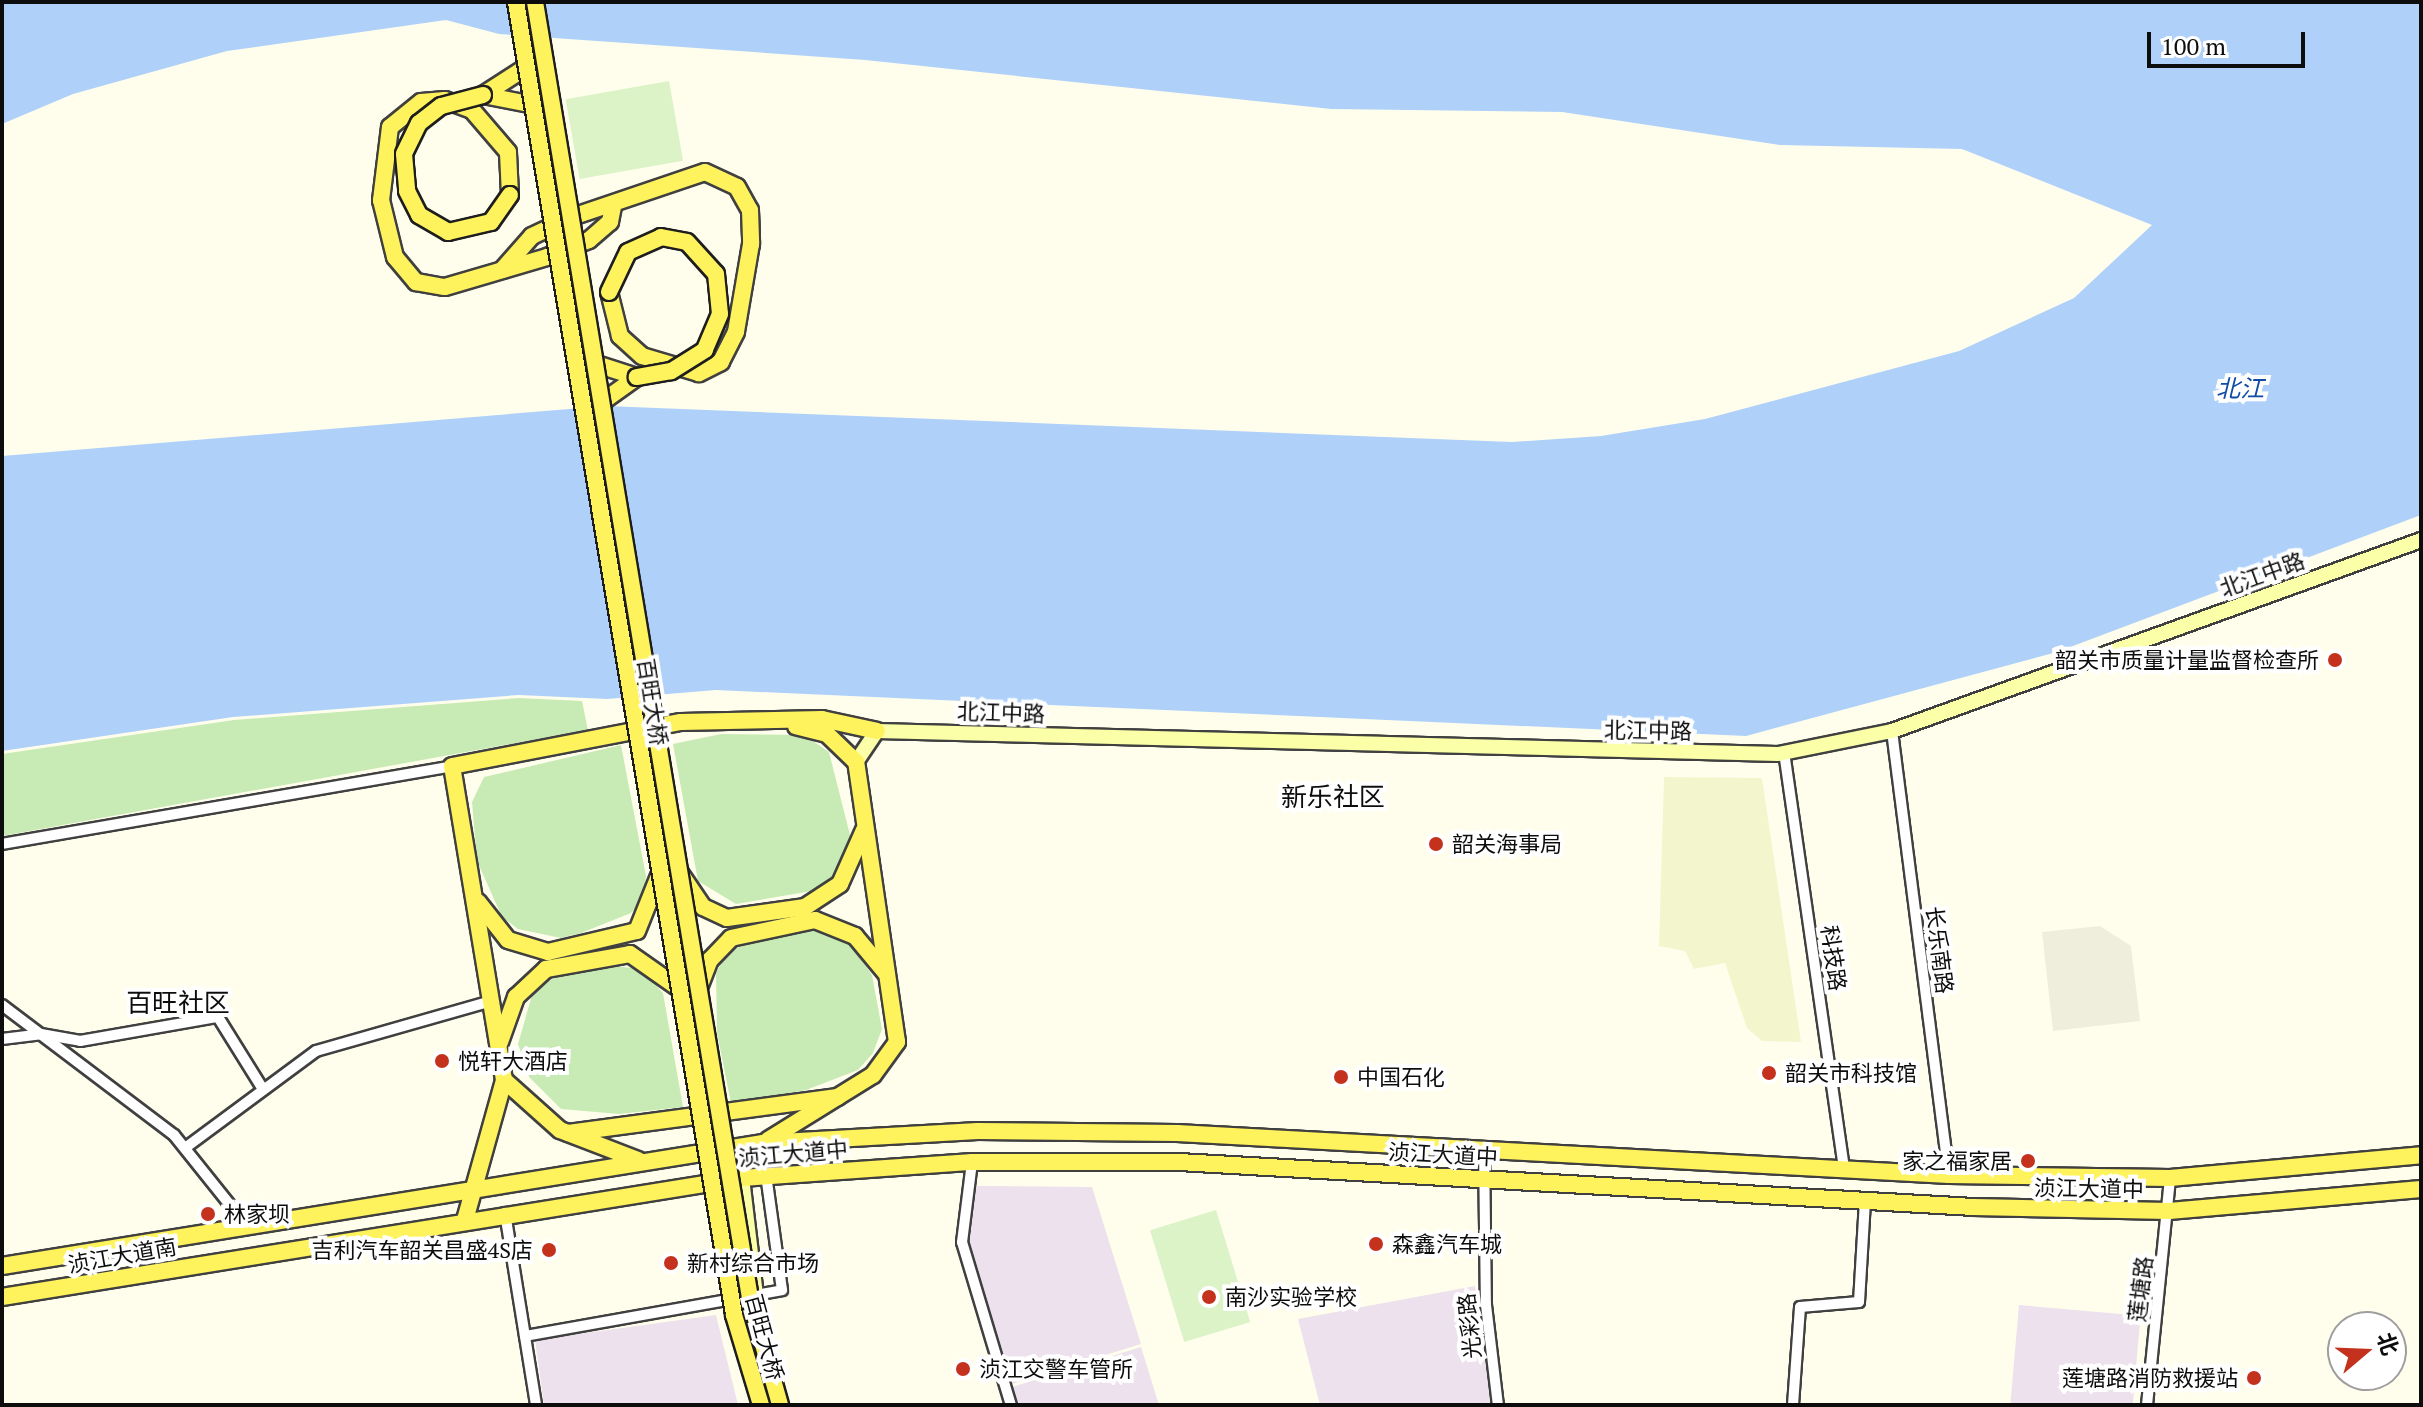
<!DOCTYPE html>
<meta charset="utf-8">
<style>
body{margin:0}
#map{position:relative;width:2423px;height:1407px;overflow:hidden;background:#fffeed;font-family:"PT Serif","Noto Sans SC",serif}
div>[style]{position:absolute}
.industrial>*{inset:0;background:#ece1ec;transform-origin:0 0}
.farmland>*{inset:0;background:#f3f6cc}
.green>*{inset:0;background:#c8ebb5}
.pitch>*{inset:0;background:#dcf2c7;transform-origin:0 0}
.plaza>*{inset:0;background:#efeddc}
.water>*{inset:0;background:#afd1f9}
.roads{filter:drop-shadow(2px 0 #404040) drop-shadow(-2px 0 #404040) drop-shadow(0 2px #404040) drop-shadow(0 -2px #404040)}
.street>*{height:10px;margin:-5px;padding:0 5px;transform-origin:5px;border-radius:5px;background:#fff}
.secondary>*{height:14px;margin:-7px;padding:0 7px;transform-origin:7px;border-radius:7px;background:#faffa8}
.primary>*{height:16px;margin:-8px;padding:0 8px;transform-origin:8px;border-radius:8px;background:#fff35d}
.bridges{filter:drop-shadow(2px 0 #1e1e1e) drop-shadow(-2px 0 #1e1e1e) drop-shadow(0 2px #1e1e1e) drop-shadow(0 -2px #1e1e1e)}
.primary-bridge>*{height:16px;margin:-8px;padding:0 8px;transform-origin:8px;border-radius:8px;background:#fff35d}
.dots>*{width:22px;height:22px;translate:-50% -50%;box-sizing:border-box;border:4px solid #fff;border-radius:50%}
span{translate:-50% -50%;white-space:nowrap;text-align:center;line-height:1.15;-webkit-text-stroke:8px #fff;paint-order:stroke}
.street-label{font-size:22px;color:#0d0d0d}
.poi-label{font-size:22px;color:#0d0d0d}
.right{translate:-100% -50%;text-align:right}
.left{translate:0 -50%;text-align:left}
.water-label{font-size:24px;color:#104ba5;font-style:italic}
.quarter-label{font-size:26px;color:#0d0d0d}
.frame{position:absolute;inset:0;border:4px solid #0d0d0d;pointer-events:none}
.north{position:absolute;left:2327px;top:1311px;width:80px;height:80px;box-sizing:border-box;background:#fff;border:2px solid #9e9e9e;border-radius:50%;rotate:71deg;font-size:22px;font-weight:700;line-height:32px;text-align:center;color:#0d0d0d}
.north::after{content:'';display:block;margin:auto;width:28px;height:36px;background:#c4321e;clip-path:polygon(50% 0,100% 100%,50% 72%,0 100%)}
.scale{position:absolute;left:2147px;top:32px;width:158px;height:36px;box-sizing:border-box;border:4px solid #0d0d0d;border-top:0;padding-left:10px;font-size:24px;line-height:28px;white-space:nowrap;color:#0d0d0d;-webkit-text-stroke:6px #fff;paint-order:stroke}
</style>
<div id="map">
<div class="industrial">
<i style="clip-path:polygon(975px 1186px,1092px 1187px,1141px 1344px,1012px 1384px,967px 1241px)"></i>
<i style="clip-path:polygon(1475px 1286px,1491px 1405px,1320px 1405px,1298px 1319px)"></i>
<i style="left:2019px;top:1305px;width:122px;height:100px;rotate:5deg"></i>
<i style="clip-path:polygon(716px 1315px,738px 1405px,544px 1405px,535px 1340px)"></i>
<i style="clip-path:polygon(1141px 1347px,1159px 1405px,1018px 1405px,1012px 1387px)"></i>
</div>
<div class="farmland">
<i style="clip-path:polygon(1664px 777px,1762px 778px,1801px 1042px,1762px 1041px,1747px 1028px,1725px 963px,1694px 969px,1685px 951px,1659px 946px)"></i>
</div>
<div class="green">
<i style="clip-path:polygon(519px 698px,582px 701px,588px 730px,2px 836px,2px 754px,234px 720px)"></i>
<i style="clip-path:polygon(721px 734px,804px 735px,829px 752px,851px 839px,835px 876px,818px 890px,736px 904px,698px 881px,673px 744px)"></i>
<i style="clip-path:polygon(621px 745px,646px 876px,643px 900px,631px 913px,581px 933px,561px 938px,518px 929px,502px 917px,477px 861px,472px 802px,484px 777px)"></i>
<i style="clip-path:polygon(821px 927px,850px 943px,872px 975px,882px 1029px,873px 1053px,858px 1070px,806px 1090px,731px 1103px,717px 1033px,716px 973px,727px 953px,743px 945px)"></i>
<i style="clip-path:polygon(605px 965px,641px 969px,663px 993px,683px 1107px,619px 1114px,561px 1109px,529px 1077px,518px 1044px,532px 995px,552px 979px)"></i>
</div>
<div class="pitch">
<i style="left:669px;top:81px;width:81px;height:105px;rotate:80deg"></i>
<i style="left:1216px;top:1210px;width:117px;height:69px;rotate:73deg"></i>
</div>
<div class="plaza">
<i style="clip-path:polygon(2100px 926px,2131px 946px,2140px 1021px,2053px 1031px,2042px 932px)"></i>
</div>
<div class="water">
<i style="clip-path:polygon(2px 2px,2421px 2px,2421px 515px,2057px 652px,1746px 736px,716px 690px,607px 699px,519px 695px,233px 717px,2px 751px,2px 456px,606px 406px,1512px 442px,1601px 436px,1705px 419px,1959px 351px,2074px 298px,2152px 225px,1962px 149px,1780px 145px,1562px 112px,1331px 109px,865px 60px,499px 34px,446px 20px,227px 51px,73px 94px,2px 124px)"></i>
</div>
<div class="roads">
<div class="street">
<i style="left:1892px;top:731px;width:448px;rotate:82.7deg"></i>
<i style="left:1784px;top:752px;width:421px;rotate:81.8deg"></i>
<i style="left:2px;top:844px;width:457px;rotate:-9.8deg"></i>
<i style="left:2px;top:1005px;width:216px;rotate:37.1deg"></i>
<i style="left:174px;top:1135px;width:115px;rotate:51.3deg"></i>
<i style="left:2px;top:1039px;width:39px;rotate:-7deg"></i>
<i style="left:41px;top:1034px;width:40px;rotate:10deg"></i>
<i style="left:80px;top:1041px;width:140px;rotate:-9.9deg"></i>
<i style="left:218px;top:1017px;width:81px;rotate:58.1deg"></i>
<i style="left:1484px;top:1147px;width:158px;rotate:89.3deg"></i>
<i style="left:1486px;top:1305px;width:101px;rotate:83.2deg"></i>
<i style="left:185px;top:1148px;width:163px;rotate:-36.5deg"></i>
<i style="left:316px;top:1051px;width:182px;rotate:-15.9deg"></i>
<i style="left:972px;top:1162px;width:81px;rotate:97.1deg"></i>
<i style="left:962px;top:1242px;width:170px;rotate:73.3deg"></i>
<i style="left:505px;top:1213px;width:194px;rotate:80.8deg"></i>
<i style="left:525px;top:1336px;width:261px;rotate:-10.1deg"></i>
<i style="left:782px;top:1290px;width:116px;rotate:-97.9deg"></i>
<i style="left:1793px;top:1405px;width:98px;rotate:-85.9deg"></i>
<i style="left:1800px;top:1307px;width:59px;rotate:-4.8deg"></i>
<i style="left:1859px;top:1302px;width:101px;rotate:-86.6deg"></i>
<i style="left:2147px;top:1405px;width:228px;rotate:-84.2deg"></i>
</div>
<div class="secondary">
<i style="left:856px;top:762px;width:37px;rotate:-56deg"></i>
<i style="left:877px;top:731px;width:901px;rotate:1.46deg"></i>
<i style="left:1778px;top:754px;width:116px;rotate:-11.4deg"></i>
<i style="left:1892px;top:731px;width:562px;rotate:-19.85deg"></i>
<i style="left:742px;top:1178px;width:136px;rotate:83.2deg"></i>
<i style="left:760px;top:1349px;width:48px;rotate:86.4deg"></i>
</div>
<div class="primary">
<i style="left:483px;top:95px;width:54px;rotate:-32.8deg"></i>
<i style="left:483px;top:95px;width:52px;rotate:11.1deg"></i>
<i style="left:510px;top:195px;width:43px;rotate:-92.7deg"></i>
<i style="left:508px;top:152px;width:55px;rotate:-130.6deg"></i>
<i style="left:472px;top:110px;width:29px;rotate:-160deg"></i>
<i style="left:445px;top:100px;width:24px;rotate:175deg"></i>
<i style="left:421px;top:102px;width:40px;rotate:141deg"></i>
<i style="left:390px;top:127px;width:74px;rotate:97deg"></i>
<i style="left:381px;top:200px;width:59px;rotate:76.2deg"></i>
<i style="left:395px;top:257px;width:33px;rotate:50deg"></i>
<i style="left:416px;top:282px;width:29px;rotate:10deg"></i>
<i style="left:445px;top:287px;width:106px;rotate:-16.4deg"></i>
<i style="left:547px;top:257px;width:45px;rotate:-22deg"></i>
<i style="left:589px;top:240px;width:28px;rotate:-41deg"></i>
<i style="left:610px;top:222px;width:16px;rotate:-79deg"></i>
<i style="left:502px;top:270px;width:45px;rotate:-48.6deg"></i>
<i style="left:532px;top:236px;width:44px;rotate:-25.4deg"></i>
<i style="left:572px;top:217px;width:140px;rotate:-18.7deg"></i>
<i style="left:705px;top:172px;width:35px;rotate:25deg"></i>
<i style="left:737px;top:187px;width:26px;rotate:61deg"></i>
<i style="left:750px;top:210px;width:34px;rotate:88deg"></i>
<i style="left:751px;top:244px;width:89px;rotate:99.7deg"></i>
<i style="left:736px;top:332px;width:34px;rotate:117deg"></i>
<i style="left:721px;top:362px;width:25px;rotate:153deg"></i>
<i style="left:699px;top:373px;width:59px;rotate:-163.4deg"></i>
<i style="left:642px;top:356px;width:30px;rotate:-138deg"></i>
<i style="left:620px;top:336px;width:45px;rotate:-104deg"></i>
<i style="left:596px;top:364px;width:43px;rotate:17.6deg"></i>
<i style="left:602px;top:402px;width:43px;rotate:-35.5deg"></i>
<i style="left:680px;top:873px;width:41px;rotate:55.9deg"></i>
<i style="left:703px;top:907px;width:26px;rotate:25deg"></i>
<i style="left:727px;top:918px;width:79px;rotate:-8deg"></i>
<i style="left:805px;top:907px;width:42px;rotate:-33.3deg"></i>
<i style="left:840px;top:884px;width:59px;rotate:-66deg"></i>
<i style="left:478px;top:902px;width:48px;rotate:51.7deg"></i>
<i style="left:508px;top:940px;width:42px;rotate:16.7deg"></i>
<i style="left:548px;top:952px;width:91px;rotate:-13.3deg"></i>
<i style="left:637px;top:931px;width:59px;rotate:-68.2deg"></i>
<i style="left:699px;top:988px;width:30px;rotate:-69deg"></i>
<i style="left:710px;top:960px;width:30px;rotate:-46deg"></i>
<i style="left:731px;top:938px;width:86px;rotate:-12.1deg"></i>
<i style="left:815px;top:920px;width:43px;rotate:21.8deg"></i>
<i style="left:855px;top:936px;width:47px;rotate:50.2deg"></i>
<i style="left:500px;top:1042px;width:48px;rotate:-70.4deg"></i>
<i style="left:516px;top:997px;width:41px;rotate:-43deg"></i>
<i style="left:546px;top:969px;width:85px;rotate:-10.1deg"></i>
<i style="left:630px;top:954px;width:57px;rotate:35.1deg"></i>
<i style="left:504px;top:1080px;width:75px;rotate:41.8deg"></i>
<i style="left:560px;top:1130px;width:84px;rotate:21deg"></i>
<i style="left:568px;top:1133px;width:272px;rotate:-7.6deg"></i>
<i style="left:768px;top:1140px;width:123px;rotate:-31.8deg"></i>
<i style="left:873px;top:1075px;width:41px;rotate:-54deg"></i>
<i style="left:897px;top:1042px;width:283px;rotate:-98.3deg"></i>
<i style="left:856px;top:762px;width:40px;rotate:-136deg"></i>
<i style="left:827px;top:734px;width:32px;rotate:-166deg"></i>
<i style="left:465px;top:1220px;width:145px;rotate:-74.4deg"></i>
<i style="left:504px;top:1080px;width:318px;rotate:-99.4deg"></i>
<i style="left:452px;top:766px;width:233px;rotate:-10.9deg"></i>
<i style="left:681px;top:722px;width:141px;rotate:-1.2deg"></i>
<i style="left:822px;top:719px;width:56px;rotate:12.3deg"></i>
<i style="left:2px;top:1266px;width:771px;rotate:-9.18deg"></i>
<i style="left:763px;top:1143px;width:215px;rotate:-3.2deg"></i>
<i style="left:978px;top:1131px;width:199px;rotate:0.6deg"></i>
<i style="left:1177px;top:1133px;width:773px;rotate:3.11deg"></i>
<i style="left:1949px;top:1175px;width:221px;rotate:0.8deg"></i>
<i style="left:2170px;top:1178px;width:252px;rotate:-5.2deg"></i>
<i style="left:2px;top:1297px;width:750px;rotate:-9.14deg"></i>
<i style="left:742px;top:1178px;width:231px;rotate:-4deg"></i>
<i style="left:972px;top:1162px;width:207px"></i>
<i style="left:1179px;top:1162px;width:795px;rotate:3.24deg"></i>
<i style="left:1973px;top:1207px;width:196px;rotate:1.2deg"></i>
<i style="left:2169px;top:1211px;width:253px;rotate:-5deg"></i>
</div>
</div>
<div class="bridges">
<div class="primary-bridge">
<i style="left:516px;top:2px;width:1331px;rotate:80.57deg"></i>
<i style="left:734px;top:1315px;width:94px;rotate:73.3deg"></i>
<i style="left:535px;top:2px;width:1314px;rotate:80.58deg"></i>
<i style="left:750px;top:1298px;width:111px;rotate:74.3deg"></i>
<i style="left:483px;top:95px;width:43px;rotate:165.3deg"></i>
<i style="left:441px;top:106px;width:28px;rotate:142deg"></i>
<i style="left:419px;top:123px;width:34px;rotate:116deg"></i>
<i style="left:404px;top:154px;width:37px;rotate:85deg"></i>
<i style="left:407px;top:191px;width:27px;rotate:63deg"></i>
<i style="left:419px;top:215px;width:34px;rotate:30deg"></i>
<i style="left:448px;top:232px;width:44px;rotate:-13.1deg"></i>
<i style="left:491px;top:222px;width:33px;rotate:-55deg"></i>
<i style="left:609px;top:292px;width:44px;rotate:-64.6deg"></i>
<i style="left:628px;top:252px;width:36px;rotate:-24deg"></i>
<i style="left:661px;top:237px;width:26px;rotate:11deg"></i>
<i style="left:687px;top:242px;width:43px;rotate:47.8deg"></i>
<i style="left:716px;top:274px;width:40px;rotate:84.3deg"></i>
<i style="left:720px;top:314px;width:39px;rotate:113deg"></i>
<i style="left:705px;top:350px;width:40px;rotate:148deg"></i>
<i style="left:671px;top:371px;width:35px;rotate:170deg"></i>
</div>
</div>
<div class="dots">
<i style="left:2335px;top:660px;background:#c4321e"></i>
<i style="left:1436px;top:844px;background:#c4321e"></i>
<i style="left:442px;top:1061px;background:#c4321e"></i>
<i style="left:1769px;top:1073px;background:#c4321e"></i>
<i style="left:1341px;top:1077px;background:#c4321e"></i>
<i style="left:2028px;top:1161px;background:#c4321e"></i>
<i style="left:208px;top:1214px;background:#c4321e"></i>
<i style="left:1376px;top:1244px;background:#c4321e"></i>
<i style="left:549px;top:1250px;background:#c4321e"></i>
<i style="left:671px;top:1263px;background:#c4321e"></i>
<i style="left:1209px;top:1297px;background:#c4321e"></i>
<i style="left:963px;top:1369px;background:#c4321e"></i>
<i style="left:2254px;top:1378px;background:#c4321e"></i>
</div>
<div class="street-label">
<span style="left:2262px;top:574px;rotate:-20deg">北江中路</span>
<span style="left:653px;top:702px;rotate:81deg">百旺大桥</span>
<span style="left:1001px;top:712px;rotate:2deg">北江中路</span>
<span style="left:1648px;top:730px;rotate:1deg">北江中路</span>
<span style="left:1940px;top:950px;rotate:83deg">长乐南路</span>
<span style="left:1834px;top:958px;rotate:82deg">科技路</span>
<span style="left:793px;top:1153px;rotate:-5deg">浈江大道中</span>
<span style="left:1443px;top:1154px;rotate:3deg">浈江大道中</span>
<span style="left:2089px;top:1188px;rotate:1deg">浈江大道中</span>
<span style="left:122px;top:1255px;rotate:-10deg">浈江大道南</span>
<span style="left:2140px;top:1289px;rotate:-83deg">莲塘路</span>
<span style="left:1469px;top:1326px;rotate:-96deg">光彩路</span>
<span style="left:765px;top:1337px;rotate:75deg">百旺大桥</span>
</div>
<div class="poi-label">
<span class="right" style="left:2319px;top:660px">韶关市质量计量监督检查所</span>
<span class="left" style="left:1452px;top:844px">韶关海事局</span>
<span class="left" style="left:458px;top:1061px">悦轩大酒店</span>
<span class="left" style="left:1785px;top:1073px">韶关市科技馆</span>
<span class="left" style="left:1357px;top:1077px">中国石化</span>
<span class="right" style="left:2012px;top:1161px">家之福家居</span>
<span class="left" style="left:224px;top:1214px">林家坝</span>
<span class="left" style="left:1392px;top:1244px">森鑫汽车城</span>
<span class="right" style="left:533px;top:1250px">吉利汽车韶关昌盛4S店</span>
<span class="left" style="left:687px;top:1263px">新村综合市场</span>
<span class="left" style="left:1225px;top:1297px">南沙实验学校</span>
<span class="left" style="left:979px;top:1369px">浈江交警车管所</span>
<span class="right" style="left:2238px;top:1378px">莲塘路消防救援站</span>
</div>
<div class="water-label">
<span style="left:2240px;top:389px">北江</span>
</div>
<div class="quarter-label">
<span style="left:1333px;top:797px">新乐社区</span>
<span style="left:178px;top:1003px">百旺社区</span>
</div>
<div class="frame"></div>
<div class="north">北</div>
<div class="scale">100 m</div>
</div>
